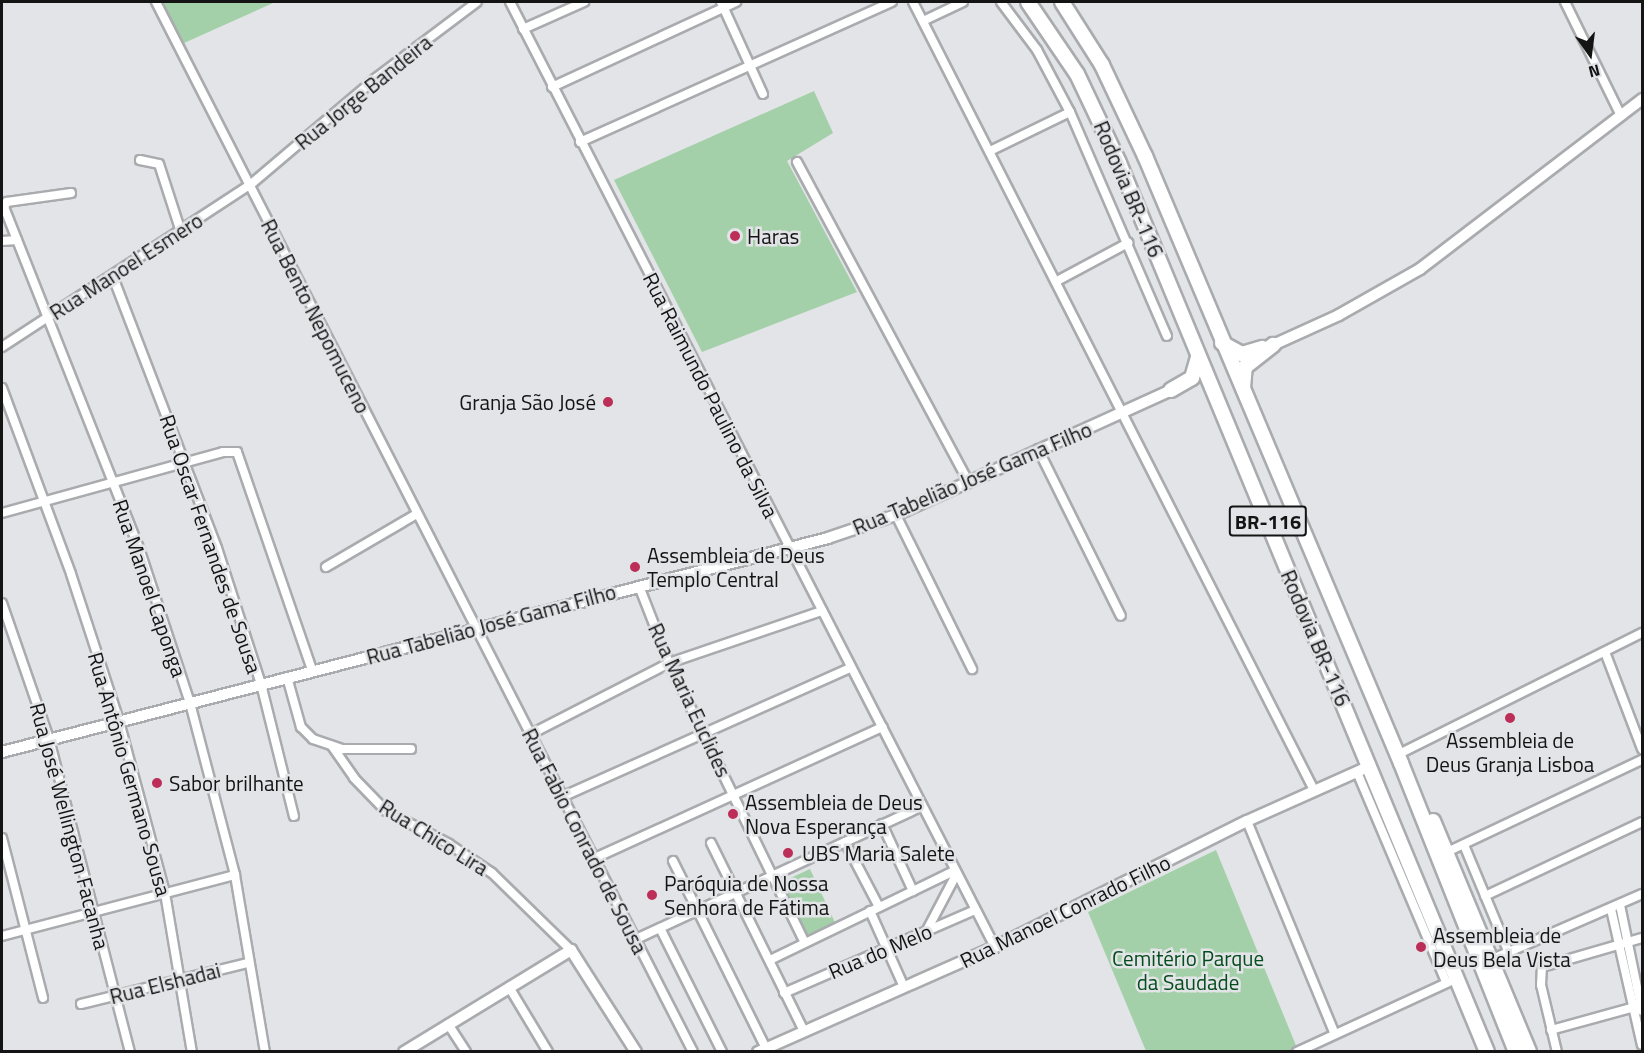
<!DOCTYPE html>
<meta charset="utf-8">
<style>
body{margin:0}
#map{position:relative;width:1644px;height:1053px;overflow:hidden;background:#e2e4e7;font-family:"Titillium Web",sans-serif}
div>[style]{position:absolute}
.green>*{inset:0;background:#a3d0a8;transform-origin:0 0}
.roads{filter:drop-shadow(2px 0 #a9abae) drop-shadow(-2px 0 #a9abae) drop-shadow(0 2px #a9abae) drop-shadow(0 -2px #a9abae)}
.street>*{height:8px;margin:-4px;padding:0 4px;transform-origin:4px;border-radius:4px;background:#fff}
.secondary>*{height:10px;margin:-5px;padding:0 5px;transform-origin:5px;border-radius:5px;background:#fff}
.highway>*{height:14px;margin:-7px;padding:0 7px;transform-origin:7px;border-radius:7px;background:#fff}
.dots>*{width:16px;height:16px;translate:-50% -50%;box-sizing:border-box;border:3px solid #e2e4e7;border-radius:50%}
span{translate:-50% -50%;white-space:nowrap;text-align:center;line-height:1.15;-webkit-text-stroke:5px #e2e4e7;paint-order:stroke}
.shield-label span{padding:2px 4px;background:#e2e4e7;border:2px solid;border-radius:4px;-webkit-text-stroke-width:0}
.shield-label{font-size:20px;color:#141415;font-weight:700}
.street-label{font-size:21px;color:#141415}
.poi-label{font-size:21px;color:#141415}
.left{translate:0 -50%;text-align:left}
.right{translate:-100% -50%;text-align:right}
.park-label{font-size:21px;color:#054d1c}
.frame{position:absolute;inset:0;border:3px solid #141415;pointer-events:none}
.north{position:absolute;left:1560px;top:24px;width:60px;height:60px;-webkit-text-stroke:4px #e2e4e7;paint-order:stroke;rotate:166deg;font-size:16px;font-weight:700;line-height:24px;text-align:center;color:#141415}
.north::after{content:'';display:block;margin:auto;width:21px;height:27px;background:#141415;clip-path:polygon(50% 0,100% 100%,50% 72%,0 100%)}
</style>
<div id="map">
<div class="green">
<i style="clip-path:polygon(161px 2px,272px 2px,273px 3px,184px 43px)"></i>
<i style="clip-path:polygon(814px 91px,833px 133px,787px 161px,857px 292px,702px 352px,614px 180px)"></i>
<i style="clip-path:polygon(1216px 850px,1297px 1048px,1289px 1052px,1146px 1051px,1088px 912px)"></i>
<i style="left:810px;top:869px;width:63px;height:31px;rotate:65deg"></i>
</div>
<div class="roads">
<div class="street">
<i style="left:156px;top:2px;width:1179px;rotate:62.91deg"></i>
<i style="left:510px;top:2px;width:1062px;rotate:62.83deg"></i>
<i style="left:721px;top:2px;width:101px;rotate:65.5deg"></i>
<i style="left:913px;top:2px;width:884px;rotate:63.03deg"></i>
<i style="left:1001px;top:2px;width:60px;rotate:53.1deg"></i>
<i style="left:1037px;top:50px;width:70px;rotate:62deg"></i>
<i style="left:1070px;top:112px;width:244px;rotate:66.6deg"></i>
<i style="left:1565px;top:2px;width:127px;rotate:63.8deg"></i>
<i style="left:923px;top:21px;width:44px;rotate:-25.4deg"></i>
<i style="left:523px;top:29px;width:67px;rotate:-23.9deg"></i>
<i style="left:552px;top:87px;width:203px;rotate:-24.8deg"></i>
<i style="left:580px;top:142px;width:342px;rotate:-24.2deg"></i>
<i style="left:990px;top:151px;width:89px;rotate:-26deg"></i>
<i style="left:140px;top:160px;width:19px;rotate:12deg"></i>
<i style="left:159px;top:164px;width:71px;rotate:72.1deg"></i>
<i style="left:797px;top:162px;width:362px;rotate:61.8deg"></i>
<i style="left:71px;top:193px;width:65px;rotate:172deg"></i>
<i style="left:7px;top:202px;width:6px;rotate:121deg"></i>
<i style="left:4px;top:207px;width:367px;rotate:68.4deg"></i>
<i style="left:139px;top:548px;width:163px;rotate:71.8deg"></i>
<i style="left:190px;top:703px;width:178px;rotate:75.3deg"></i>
<i style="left:235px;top:875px;width:180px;rotate:80.4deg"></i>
<i style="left:2px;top:241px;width:15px;rotate:-4deg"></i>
<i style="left:113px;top:277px;width:290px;rotate:69deg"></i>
<i style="left:217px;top:548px;width:143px;rotate:72.1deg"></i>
<i style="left:261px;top:684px;width:136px;rotate:76deg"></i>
<i style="left:1057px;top:281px;width:81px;rotate:-28.2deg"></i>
<i style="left:2px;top:347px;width:296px;rotate:-33.2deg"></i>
<i style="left:250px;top:185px;width:165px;rotate:-40.3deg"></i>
<i style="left:376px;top:78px;width:126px;rotate:-37deg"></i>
<i style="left:2px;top:388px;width:198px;rotate:69.6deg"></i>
<i style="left:71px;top:574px;width:155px;rotate:71.9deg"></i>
<i style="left:119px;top:721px;width:178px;rotate:75deg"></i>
<i style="left:165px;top:893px;width:161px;rotate:80.4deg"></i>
<i style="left:1038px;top:449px;width:186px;rotate:63.6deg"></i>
<i style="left:2px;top:513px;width:229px;rotate:-15.4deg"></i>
<i style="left:223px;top:452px;width:14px"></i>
<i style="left:237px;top:452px;width:231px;rotate:71deg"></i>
<i style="left:896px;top:515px;width:172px;rotate:63.7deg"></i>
<i style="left:326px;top:567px;width:103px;rotate:-30.3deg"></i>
<i style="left:639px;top:586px;width:83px;rotate:68.7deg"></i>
<i style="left:669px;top:663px;width:311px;rotate:64.1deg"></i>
<i style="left:2px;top:603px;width:144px;rotate:70.9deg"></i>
<i style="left:49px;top:739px;width:323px;rotate:75.5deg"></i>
<i style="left:1605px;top:652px;width:104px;rotate:69.1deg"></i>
<i style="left:287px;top:677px;width:52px;rotate:74.4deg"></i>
<i style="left:301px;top:727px;width:17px;rotate:45deg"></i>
<i style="left:313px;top:739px;width:31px;rotate:19deg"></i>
<i style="left:342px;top:749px;width:69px"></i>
<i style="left:531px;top:734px;width:155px;rotate:-27.2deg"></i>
<i style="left:669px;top:663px;width:162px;rotate:-18.8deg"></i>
<i style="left:332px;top:746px;width:39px;rotate:55deg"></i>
<i style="left:354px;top:778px;width:46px;rotate:45.9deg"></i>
<i style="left:386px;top:811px;width:71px;rotate:27.6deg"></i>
<i style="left:449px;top:844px;width:52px;rotate:34deg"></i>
<i style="left:492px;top:873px;width:110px;rotate:44.3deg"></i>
<i style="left:1397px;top:755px;width:274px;rotate:-26.5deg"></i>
<i style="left:1357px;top:772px;width:228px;rotate:67deg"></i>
<i style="left:564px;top:796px;width:313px;rotate:-24.1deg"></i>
<i style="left:1247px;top:821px;width:230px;rotate:67.6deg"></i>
<i style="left:882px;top:824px;width:74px;rotate:65.2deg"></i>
<i style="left:2px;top:838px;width:165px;rotate:75.6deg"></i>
<i style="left:845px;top:842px;width:73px;rotate:62.4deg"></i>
<i style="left:711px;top:843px;width:210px;rotate:63.7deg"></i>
<i style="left:1464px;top:845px;width:117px;rotate:67.4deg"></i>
<i style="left:1447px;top:852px;width:216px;rotate:-25.3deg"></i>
<i style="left:595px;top:858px;width:316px;rotate:-24.5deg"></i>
<i style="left:673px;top:861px;width:209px;rotate:63.6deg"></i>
<i style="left:1485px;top:896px;width:174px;rotate:-25.2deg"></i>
<i style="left:1620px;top:905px;width:108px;rotate:78.3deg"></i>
<i style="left:1611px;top:909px;width:139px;rotate:77.2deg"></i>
<i style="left:870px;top:911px;width:83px;rotate:65.9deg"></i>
<i style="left:660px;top:928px;width:139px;rotate:63.4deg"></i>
<i style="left:927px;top:930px;width:62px;rotate:-62.2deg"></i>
<i style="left:2px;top:936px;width:241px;rotate:-14.7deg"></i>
<i style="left:634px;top:940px;width:316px;rotate:-24.9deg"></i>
<i style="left:770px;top:960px;width:204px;rotate:-25.8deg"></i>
<i style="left:1488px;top:961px;width:168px;rotate:-23.5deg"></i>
<i style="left:509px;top:987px;width:76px;rotate:59deg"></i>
<i style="left:784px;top:993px;width:208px;rotate:-23.5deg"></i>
<i style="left:81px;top:1004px;width:172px;rotate:-13.8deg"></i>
<i style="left:448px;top:1024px;width:33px;rotate:57deg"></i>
<i style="left:1551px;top:1030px;width:90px;rotate:-15.4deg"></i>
<i style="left:1297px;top:1052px;width:167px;rotate:-24.7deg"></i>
<i style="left:1557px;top:1052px;width:69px;rotate:-103.4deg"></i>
<i style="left:1541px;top:985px;width:18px;rotate:-87deg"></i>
<i style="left:1542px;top:967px;width:104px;rotate:-16.2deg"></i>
</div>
<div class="secondary">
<i style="left:1273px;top:345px;width:72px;rotate:-24.4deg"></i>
<i style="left:1339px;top:315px;width:93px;rotate:-29.6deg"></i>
<i style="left:1420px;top:269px;width:280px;rotate:-37.4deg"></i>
<i style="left:2px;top:752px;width:853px;rotate:-14.52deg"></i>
<i style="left:828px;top:538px;width:72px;rotate:-18.7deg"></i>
<i style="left:896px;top:515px;width:302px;rotate:-24.4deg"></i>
<i style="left:404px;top:1052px;width:196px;rotate:-31.4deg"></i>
<i style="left:571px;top:950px;width:121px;rotate:57.5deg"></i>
<i style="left:758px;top:1052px;width:259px;rotate:-23.9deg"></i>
<i style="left:995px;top:947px;width:282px;rotate:-26.6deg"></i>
<i style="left:1247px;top:821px;width:135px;rotate:-24.1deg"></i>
</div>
<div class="highway">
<i style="left:1028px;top:2px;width:87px;rotate:55.8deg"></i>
<i style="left:1077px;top:74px;width:98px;rotate:64.7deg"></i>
<i style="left:1119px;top:163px;width:962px;rotate:67.51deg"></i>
<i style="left:1062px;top:2px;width:75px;rotate:57.6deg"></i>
<i style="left:1102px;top:65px;width:101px;rotate:64.7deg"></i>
<i style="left:1145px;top:156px;width:659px;rotate:67.13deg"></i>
<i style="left:1401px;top:763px;width:311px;rotate:68.3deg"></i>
<i style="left:1222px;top:343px;width:23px;rotate:29deg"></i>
<i style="left:1242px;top:354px;width:21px;rotate:-17deg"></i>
<i style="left:1243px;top:388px;width:21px;rotate:-85deg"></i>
<i style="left:1245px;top:367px;width:36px;rotate:-38deg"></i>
<i style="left:1171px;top:390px;width:24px;rotate:-30deg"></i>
<i style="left:1192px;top:378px;width:22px;rotate:-74deg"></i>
<i style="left:1433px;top:821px;width:250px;rotate:67.4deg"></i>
</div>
</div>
<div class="dots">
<i style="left:735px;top:236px;background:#bc2d57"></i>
<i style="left:608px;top:402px;background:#bc2d57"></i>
<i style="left:635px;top:567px;background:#bc2d57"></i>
<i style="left:1510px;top:718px;background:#bc2d57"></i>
<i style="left:157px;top:783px;background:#bc2d57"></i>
<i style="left:733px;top:814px;background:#bc2d57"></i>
<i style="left:788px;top:853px;background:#bc2d57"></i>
<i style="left:652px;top:895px;background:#bc2d57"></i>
<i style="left:1421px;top:947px;background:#bc2d57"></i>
</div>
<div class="shield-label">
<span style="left:1268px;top:521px">BR-116</span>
</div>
<div class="street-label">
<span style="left:363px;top:92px;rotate:-39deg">Rua Jorge Bandeira</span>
<span style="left:1129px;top:189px;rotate:67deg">Rodovia BR-116</span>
<span style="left:126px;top:266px;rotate:-33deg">Rua Manoel Esmero</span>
<span style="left:316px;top:316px;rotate:63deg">Rua Bento Nepomuceno</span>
<span style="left:711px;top:395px;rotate:63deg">Rua Raimundo Paulino da Silva</span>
<span style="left:972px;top:478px;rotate:-23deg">Rua Tabelião José Gama Filho</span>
<span style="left:211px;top:544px;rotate:71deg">Rua Oscar Fernandes de Sousa</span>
<span style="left:150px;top:588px;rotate:71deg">Rua Manoel Caponga</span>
<span style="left:491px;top:624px;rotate:-15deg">Rua Tabelião José Gama Filho</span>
<span style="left:1316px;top:638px;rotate:67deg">Rodovia BR-116</span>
<span style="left:690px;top:700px;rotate:65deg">Rua Maria Euclides</span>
<span style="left:130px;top:774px;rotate:74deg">Rua Antônio Germano Sousa</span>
<span style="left:70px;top:826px;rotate:75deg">Rua José Wellington Facanha</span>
<span style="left:434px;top:837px;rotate:32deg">Rua Chico Lira</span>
<span style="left:585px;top:841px;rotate:63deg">Rua Fabio Conrado de Sousa</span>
<span style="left:1065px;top:911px;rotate:-26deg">Rua Manoel Conrado Filho</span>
<span style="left:880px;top:951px;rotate:-23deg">Rua do Melo</span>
<span style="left:165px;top:983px;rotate:-14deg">Rua Elshadai</span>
</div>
<div class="poi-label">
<span class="left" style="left:747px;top:236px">Haras</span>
<span class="right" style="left:596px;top:402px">Granja São José</span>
<span class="left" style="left:647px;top:567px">Assembleia de Deus<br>Templo Central</span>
<span style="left:1510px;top:752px">Assembleia de<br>Deus Granja Lisboa</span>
<span class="left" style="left:169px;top:783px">Sabor brilhante</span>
<span class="left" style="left:745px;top:814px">Assembleia de Deus<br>Nova Esperança</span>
<span class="left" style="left:802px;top:853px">UBS Maria Salete</span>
<span class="left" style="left:664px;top:895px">Paróquia de Nossa<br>Senhora de Fátima</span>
<span class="left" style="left:1433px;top:947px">Assembleia de<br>Deus Bela Vista</span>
</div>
<div class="park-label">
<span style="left:1188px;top:970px">Cemitério Parque<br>da Saudade</span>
</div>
<div class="frame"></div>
<div class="north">N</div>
</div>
